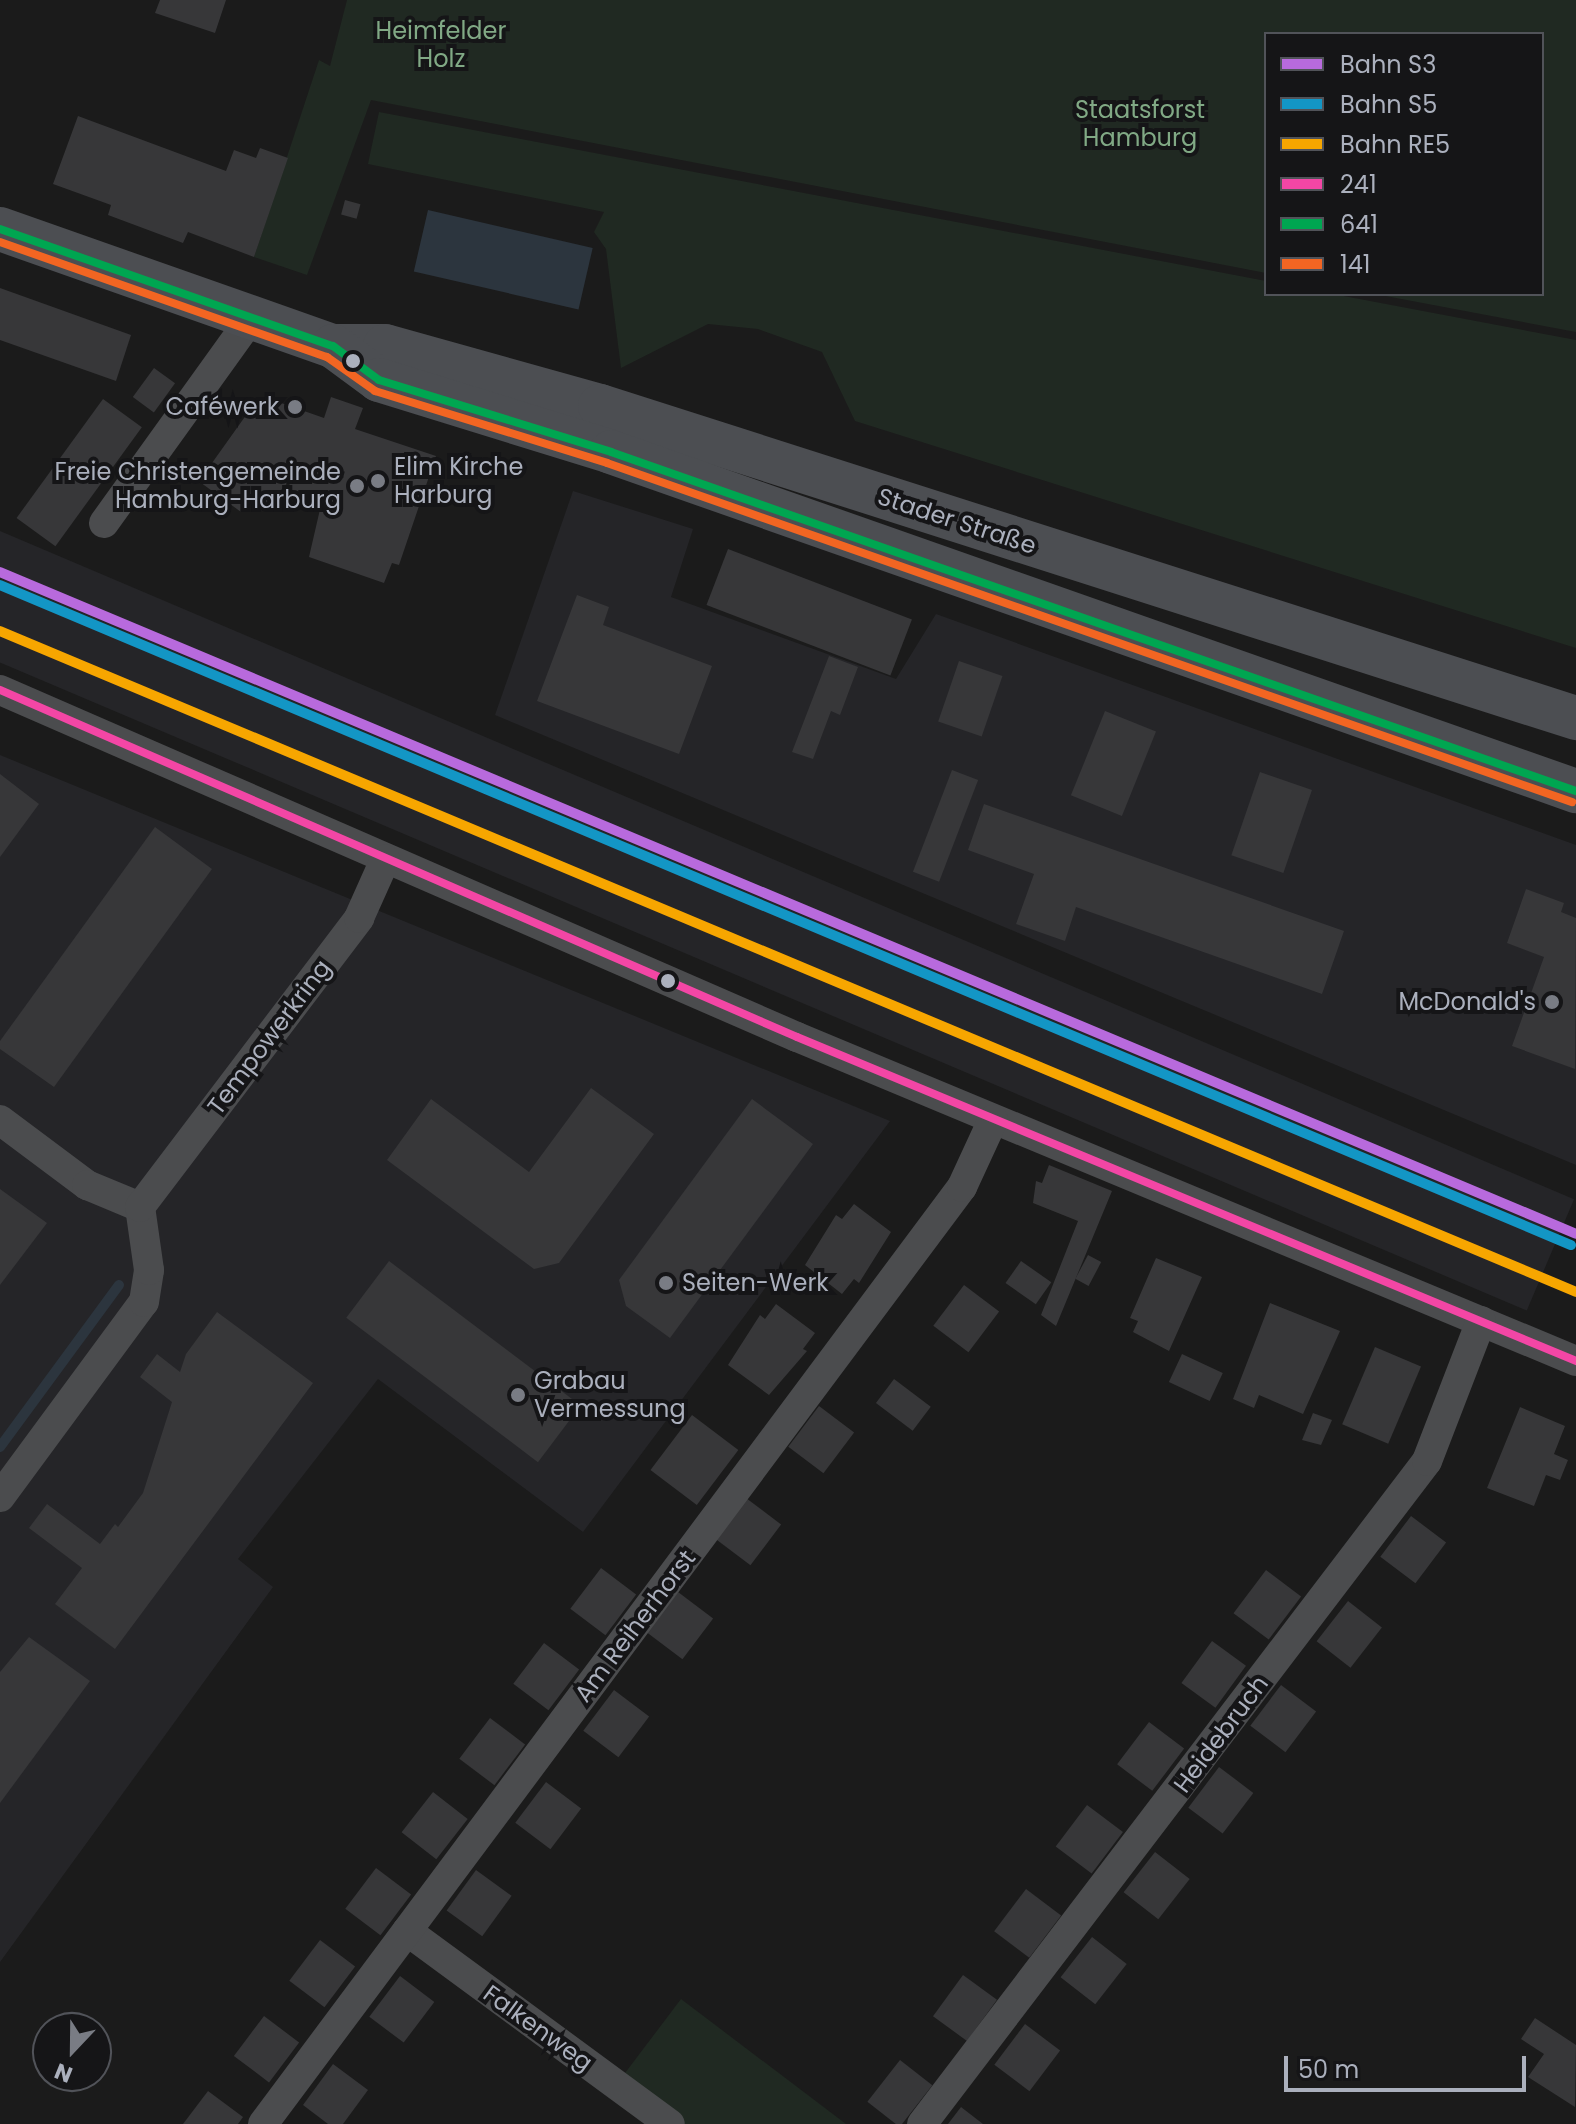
<!DOCTYPE html>
<meta charset="utf-8">
<style>
body{margin:0}
#map{position:relative;width:1576px;height:2124px;overflow:hidden;background:#1b1b1b;font-family:Poppins,sans-serif}
div>[style]{position:absolute}
.built>*{inset:0;background:#252528;transform-origin:0 0}
.green>*{inset:0;background:#202922}
.water>*{inset:0;background:#2c353e;transform-origin:0 0}
.stream>*{height:10px;margin:-5px;padding:0 5px;transform-origin:5px;border-radius:5px;background:#2c353e}
.building>*{inset:0;background:#373739;transform-origin:0 0}
.minor>*{height:30px;margin:-15px;padding:0 15px;transform-origin:15px;border-radius:15px;background:#4b4c4e}
.primary>*{height:44px;margin:-22px;padding:0 22px;transform-origin:22px;border-radius:22px;background:#4c4e52}
.bus-1>*{height:8px;margin:-4px;padding:0 4px;transform-origin:4px;border-radius:4px;background:#f346a5}
.bus-2>*{height:8px;margin:-4px;padding:0 4px;transform-origin:4px;border-radius:4px;background:#00a651}
.bus-3>*{height:8px;margin:-4px;padding:0 4px;transform-origin:4px;border-radius:4px;background:#f26522}
.rail-1>*{height:10px;margin:-5px;padding:0 5px;transform-origin:5px;border-radius:5px;background:#b86add}
.rail-2>*{height:10px;margin:-5px;padding:0 5px;transform-origin:5px;border-radius:5px;background:#1396c5}
.rail-3>*{height:10px;margin:-5px;padding:0 5px;transform-origin:5px;border-radius:5px;background:#f7a600}
.dots>*{width:22px;height:22px;translate:-50% -50%;box-sizing:border-box;border:4px solid #151517;border-radius:50%}
span{translate:-50% -50%;white-space:nowrap;text-align:center;line-height:1.15;-webkit-text-stroke:8px #151517;paint-order:stroke}
.park-label{font-size:24px;color:#81a985}
.poi-label{font-size:24px;color:#abb0bd}
.right{translate:-100% -50%;text-align:right}
.left{translate:0 -50%;text-align:left}
.street-label{font-size:24px;color:#abb0bd}
.legend{position:absolute;left:1264px;top:32px;width:280px;height:264px;box-sizing:border-box;background:#151517;border:2px solid #515359;margin:0;padding:10px 14px;list-style:none;font-size:24px;color:#abb0bd}
.legend li{display:flex;align-items:center;gap:16px;height:40px}
.legend b{width:40px;border:2px solid #515359}
.north{position:absolute;left:32px;top:2012px;width:80px;height:80px;box-sizing:border-box;background:#151517;border:2px solid #515359;border-radius:50%;rotate:202deg;font-size:22px;font-weight:700;line-height:32px;text-align:center;color:#abb0bd}
.north::after{content:'';display:block;margin:auto;width:28px;height:36px;background:#797c84;clip-path:polygon(50% 0,100% 100%,50% 72%,0 100%)}
.scale{position:absolute;left:1284px;top:2056px;width:242px;height:36px;box-sizing:border-box;border:4px solid #abb0bd;border-top:0;padding-left:10px;font-size:24px;line-height:28px;white-space:nowrap;color:#abb0bd;-webkit-text-stroke:6px #151517;paint-order:stroke}
</style>
<div id="map">
<div class="built">
<i style="clip-path:polygon(573px 491px,693px 529px,671px 597px,896px 679px,936px 614px,1576px 845px,1576px 1165px,495px 715px)"></i>
<i style="left:0;top:531px;width:1710px;height:121px;rotate:23deg"></i>
<i style="clip-path:polygon(0 755px,890px 1121px,583px 1532px,378px 1379px,238px 1559px,273px 1587px,0 1962px)"></i>
</div>
<div class="green">
<i style="clip-path:polygon(347px 0,1576px 0,1576px 332px,1375px 294px,1542px 294px,1542px 34px,1266px 34px,1266px 273px,371px 100px,307px 275px,254px 257px,319px 60px,330px 66px)"></i>
<i style="clip-path:polygon(379px 112px,1266px 281px,1266px 294px,1333px 294px,1576px 340px,1576px 648px,855px 421px,822px 352px,758px 329px,708px 324px,621px 368px,606px 249px,594px 232px,604px 212px,368px 164px)"></i>
<i style="clip-path:polygon(681px 1999px,846px 2124px,685px 2124px,622px 2077px)"></i>
</div>
<div class="water">
<i style="left:428px;top:210px;width:169px;height:63px;rotate:13deg"></i>
</div>
<div class="stream">
<i style="left:0;top:1447px;width:201px;rotate:-53.7deg"></i>
</div>
<div class="building">
<i style="clip-path:polygon(160px 0,226px 0,215px 33px,155px 13px)"></i>
<i style="clip-path:polygon(78px 116px,226px 171px,234px 150px,256px 158px,260px 148px,288px 158px,254px 257px,188px 232px,183px 243px,108px 215px,111px 205px,53px 184px)"></i>
<i style="left:345px;top:200px;width:16px;height:15px;rotate:15deg"></i>
<i style="clip-path:polygon(0 288px,131px 335px,116px 381px,0 340px)"></i>
<i style="left:154px;top:368px;width:26px;height:36px;rotate:36deg"></i>
<i style="clip-path:polygon(331px 397px,363px 408px,355px 429px,436px 456px,399px 565px,392px 563px,384px 583px,309px 557px,321px 505px,286px 494px,292px 478px,262px 511px,249px 501px,241px 512px,193px 477px,201px 466px,207px 470px,254px 404px,267px 398px,324px 418px)"></i>
<i style="left:103px;top:399px;width:48px;height:147px;rotate:36deg"></i>
<i style="left:728px;top:549px;width:197px;height:60px;rotate:21deg"></i>
<i style="clip-path:polygon(577px 595px,609px 607px,603px 625px,712px 666px,679px 754px,537px 701px)"></i>
<i style="clip-path:polygon(829px 656px,858px 667px,840px 715px,831px 711px,813px 759px,792px 752px)"></i>
<i style="left:959px;top:661px;width:46px;height:64px;rotate:19deg"></i>
<i style="left:1105px;top:711px;width:55px;height:91px;rotate:22deg"></i>
<i style="left:952px;top:770px;width:28px;height:109px;rotate:21deg"></i>
<i style="left:1260px;top:772px;width:55px;height:88px;rotate:19deg"></i>
<i style="clip-path:polygon(0 774px,39px 804px,0 857px)"></i>
<i style="clip-path:polygon(984px 804px,1344px 931px,1322px 994px,1076px 907px,1065px 941px,1016px 924px,1034px 874px,968px 850px)"></i>
<i style="clip-path:polygon(155px 827px,212px 869px,54px 1087px,0 1049px,0 1041px)"></i>
<i style="clip-path:polygon(1526px 889px,1564px 903px,1561px 912px,1576px 918px,1575px 1069px,1512px 1046px,1544px 957px,1507px 943px)"></i>
<i style="clip-path:polygon(591px 1088px,654px 1134px,559px 1263px,534px 1269px,387px 1160px,431px 1099px,529px 1172px)"></i>
<i style="clip-path:polygon(752px 1099px,813px 1144px,670px 1338px,626px 1306px,619px 1280px)"></i>
<i style="clip-path:polygon(1049px 1165px,1112px 1191px,1056px 1326px,1041px 1315px,1078px 1221px,1033px 1203px,1036px 1181px,1042px 1183px)"></i>
<i style="clip-path:polygon(0 1189px,47px 1223px,0 1285px)"></i>
<i style="clip-path:polygon(854px 1204px,891px 1232px,859px 1283px,854px 1279px,842px 1294px,805px 1265px,836px 1215px,842px 1219px)"></i>
<i style="left:1088px;top:1255px;width:15px;height:27px;rotate:28deg"></i>
<i style="clip-path:polygon(1156px 1258px,1202px 1277px,1169px 1351px,1133px 1332px,1138px 1321px,1130px 1318px)"></i>
<i style="left:389px;top:1261px;width:240px;height:71px;rotate:37deg"></i>
<i style="left:1021px;top:1261px;width:37px;height:27px;rotate:35deg"></i>
<i style="left:964px;top:1285px;width:44px;height:51px;rotate:37deg"></i>
<i style="clip-path:polygon(1270px 1303px,1340px 1331px,1303px 1414px,1259px 1395px,1254px 1408px,1233px 1399px)"></i>
<i style="clip-path:polygon(776px 1304px,815px 1333px,803px 1349px,807px 1351px,769px 1395px,728px 1365px,760px 1315px,765px 1319px)"></i>
<i style="clip-path:polygon(217px 1312px,313px 1383px,115px 1649px,55px 1604px,82px 1568px,29px 1528px,47px 1504px,100px 1544px,115px 1524px,118px 1527px,143px 1493px,172px 1402px,140px 1377px,157px 1354px,180px 1372px,186px 1354px)"></i>
<i style="left:1375px;top:1347px;width:50px;height:84px;rotate:23deg"></i>
<i style="left:1182px;top:1354px;width:45px;height:31px;rotate:25deg"></i>
<i style="left:894px;top:1379px;width:46px;height:30px;rotate:37deg"></i>
<i style="left:819px;top:1406px;width:44px;height:51px;rotate:37deg"></i>
<i style="clip-path:polygon(1520px 1407px,1565px 1426px,1554px 1454px,1568px 1460px,1560px 1480px,1546px 1475px,1534px 1506px,1487px 1488px)"></i>
<i style="clip-path:polygon(1313px 1413px,1332px 1420px,1321px 1445px,1302px 1440px)"></i>
<i style="left:692px;top:1415px;width:58px;height:69px;rotate:37deg"></i>
<i style="left:746px;top:1498px;width:44px;height:51px;rotate:37deg"></i>
<i style="left:1411px;top:1516px;width:44px;height:51px;rotate:37deg"></i>
<i style="left:601px;top:1568px;width:44px;height:51px;rotate:37deg"></i>
<i style="left:1266px;top:1570px;width:44px;height:54px;rotate:37deg"></i>
<i style="left:678px;top:1592px;width:44px;height:51px;rotate:37deg"></i>
<i style="left:1348px;top:1601px;width:43px;height:51px;rotate:38deg"></i>
<i style="clip-path:polygon(29px 1637px,90px 1681px,0 1803px,0 1672px)"></i>
<i style="left:1212px;top:1641px;width:42px;height:52px;rotate:36deg"></i>
<i style="left:544px;top:1643px;width:44px;height:51px;rotate:37deg"></i>
<i style="left:1281px;top:1685px;width:44px;height:51px;rotate:37deg"></i>
<i style="left:614px;top:1690px;width:44px;height:51px;rotate:37deg"></i>
<i style="left:490px;top:1718px;width:44px;height:51px;rotate:37deg"></i>
<i style="left:1149px;top:1722px;width:44px;height:53px;rotate:37deg"></i>
<i style="left:1219px;top:1767px;width:43px;height:51px;rotate:37deg"></i>
<i style="left:546px;top:1782px;width:44px;height:51px;rotate:37deg"></i>
<i style="left:433px;top:1792px;width:44px;height:51px;rotate:38deg"></i>
<i style="left:1087px;top:1805px;width:45px;height:52px;rotate:37deg"></i>
<i style="left:1155px;top:1852px;width:44px;height:51px;rotate:38deg"></i>
<i style="left:376px;top:1868px;width:44px;height:51px;rotate:37deg"></i>
<i style="left:476px;top:1870px;width:44px;height:50px;rotate:36deg"></i>
<i style="left:1026px;top:1889px;width:44px;height:53px;rotate:37deg"></i>
<i style="left:1092px;top:1937px;width:44px;height:51px;rotate:38deg"></i>
<i style="left:320px;top:1940px;width:44px;height:51px;rotate:37deg"></i>
<i style="left:963px;top:1975px;width:42px;height:51px;rotate:36deg"></i>
<i style="left:400px;top:1976px;width:43px;height:51px;rotate:37deg"></i>
<i style="left:264px;top:2016px;width:44px;height:50px;rotate:37deg"></i>
<i style="clip-path:polygon(1535px 2018px,1576px 2045px,1575px 2107px,1528px 2077px,1544px 2054px,1521px 2039px)"></i>
<i style="left:1025px;top:2024px;width:44px;height:51px;rotate:37deg"></i>
<i style="left:900px;top:2060px;width:41px;height:53px;rotate:38deg"></i>
<i style="clip-path:polygon(333px 2064px,368px 2090px,343px 2124px,328px 2124px,303px 2105px)"></i>
<i style="clip-path:polygon(208px 2091px,243px 2117px,238px 2124px,183px 2124px)"></i>
<i style="clip-path:polygon(961px 2107px,983px 2124px,948px 2124px)"></i>
</div>
<div class="minor">
<i style="left:104px;top:523px;width:250px;rotate:-54.3deg"></i>
<i style="left:0;top:690px;width:869px;rotate:23.53deg"></i>
<i style="left:797px;top:1037px;width:844px;rotate:22.58deg"></i>
<i style="left:0;top:1120px;width:109px;rotate:36.8deg"></i>
<i style="left:87px;top:1185px;width:57px;rotate:22.5deg"></i>
<i style="left:0;top:1497px;width:242px;rotate:-53.6deg"></i>
<i style="left:144px;top:1302px;width:32px;rotate:-81deg"></i>
<i style="left:149px;top:1270px;width:64px;rotate:-98.1deg"></i>
<i style="left:140px;top:1207px;width:363px;rotate:-52.8deg"></i>
<i style="left:359px;top:918px;width:64px;rotate:-65.9deg"></i>
<i style="left:407px;top:1931px;width:326px;rotate:36.3deg"></i>
<i style="left:263px;top:2124px;width:1169px;rotate:-53.28deg"></i>
<i style="left:962px;top:1187px;width:74px;rotate:-65.2deg"></i>
<i style="left:922px;top:2124px;width:833px;rotate:-52.7deg"></i>
<i style="left:1427px;top:1461px;width:150px;rotate:-68.9deg"></i>
</div>
<div class="primary">
<i style="left:0;top:229px;width:353px;rotate:19.4deg"></i>
<i style="left:333px;top:346px;width:52px"></i>
<i style="left:385px;top:346px;width:223px;rotate:15.6deg"></i>
<i style="left:600px;top:406px;width:1025px;rotate:17.73deg"></i>
<i style="left:333px;top:346px;width:57px;rotate:36.5deg"></i>
<i style="left:379px;top:380px;width:243px;rotate:17.2deg"></i>
<i style="left:611px;top:452px;width:1023px;rotate:19.36deg"></i>
</div>
<div class="bus-1">
<i style="left:0;top:690px;width:869px;rotate:23.53deg"></i>
<i style="left:797px;top:1037px;width:844px;rotate:22.58deg"></i>
</div>
<div class="bus-2">
<i style="left:0;top:229px;width:353px;rotate:19.4deg"></i>
<i style="left:333px;top:346px;width:57px;rotate:36.5deg"></i>
<i style="left:379px;top:380px;width:243px;rotate:17.2deg"></i>
<i style="left:611px;top:452px;width:1023px;rotate:19.36deg"></i>
</div>
<div class="bus-3">
<i style="left:0;top:242px;width:347px;rotate:19.4deg"></i>
<i style="left:327px;top:357px;width:59px;rotate:35.3deg"></i>
<i style="left:375px;top:391px;width:243px;rotate:17.2deg"></i>
<i style="left:607px;top:463px;width:1023px;rotate:19.36deg"></i>
</div>
<div class="rail-1">
<i style="left:0;top:572px;width:1709px;rotate:22.78deg"></i>
</div>
<div class="rail-2">
<i style="left:0;top:585px;width:1704px;rotate:22.79deg"></i>
</div>
<div class="rail-3">
<i style="left:0;top:631px;width:1709px;rotate:22.75deg"></i>
</div>
<div class="dots">
<i style="left:353px;top:361px;background:#abb0bd"></i>
<i style="left:295px;top:407px;background:#797c84"></i>
<i style="left:378px;top:481px;background:#797c84"></i>
<i style="left:357px;top:486px;background:#797c84"></i>
<i style="left:668px;top:981px;background:#abb0bd"></i>
<i style="left:1552px;top:1002px;background:#797c84"></i>
<i style="left:666px;top:1283px;background:#797c84"></i>
<i style="left:518px;top:1395px;background:#797c84"></i>
</div>
<div class="park-label">
<span style="left:441px;top:45px">Heimfelder<br>Holz</span>
<span style="left:1140px;top:124px">Staatsforst<br>Hamburg</span>
</div>
<div class="poi-label">
<span class="right" style="left:279px;top:407px">Caféwerk</span>
<span class="left" style="left:394px;top:481px">Elim Kirche<br>Harburg</span>
<span class="right" style="left:341px;top:486px">Freie Christengemeinde<br>Hamburg-Harburg</span>
<span class="right" style="left:1536px;top:1002px">McDonald's</span>
<span class="left" style="left:682px;top:1283px">Seiten-Werk</span>
<span class="left" style="left:534px;top:1395px">Grabau<br>Vermessung</span>
</div>
<div class="street-label">
<span style="left:957px;top:521px;rotate:18deg">Stader Straße</span>
<span style="left:269px;top:1037px;rotate:-53deg">Tempowerkring</span>
<span style="left:635px;top:1626px;rotate:-53deg">Am Reiherhorst</span>
<span style="left:1221px;top:1734px;rotate:-53deg">Heidebruch</span>
<span style="left:538px;top:2028px;rotate:36deg">Falkenweg</span>
</div>
<ul class="legend">
<li><b style="height:10px;background:#b86add"></b>Bahn S3</li>
<li><b style="height:10px;background:#1396c5"></b>Bahn S5</li>
<li><b style="height:10px;background:#f7a600"></b>Bahn RE5</li>
<li><b style="height:10px;background:#f346a5"></b>241</li>
<li><b style="height:10px;background:#00a651"></b>641</li>
<li><b style="height:10px;background:#f26522"></b>141</li>
</ul>
<div class="north">N</div>
<div class="scale">50 m</div>
</div>
